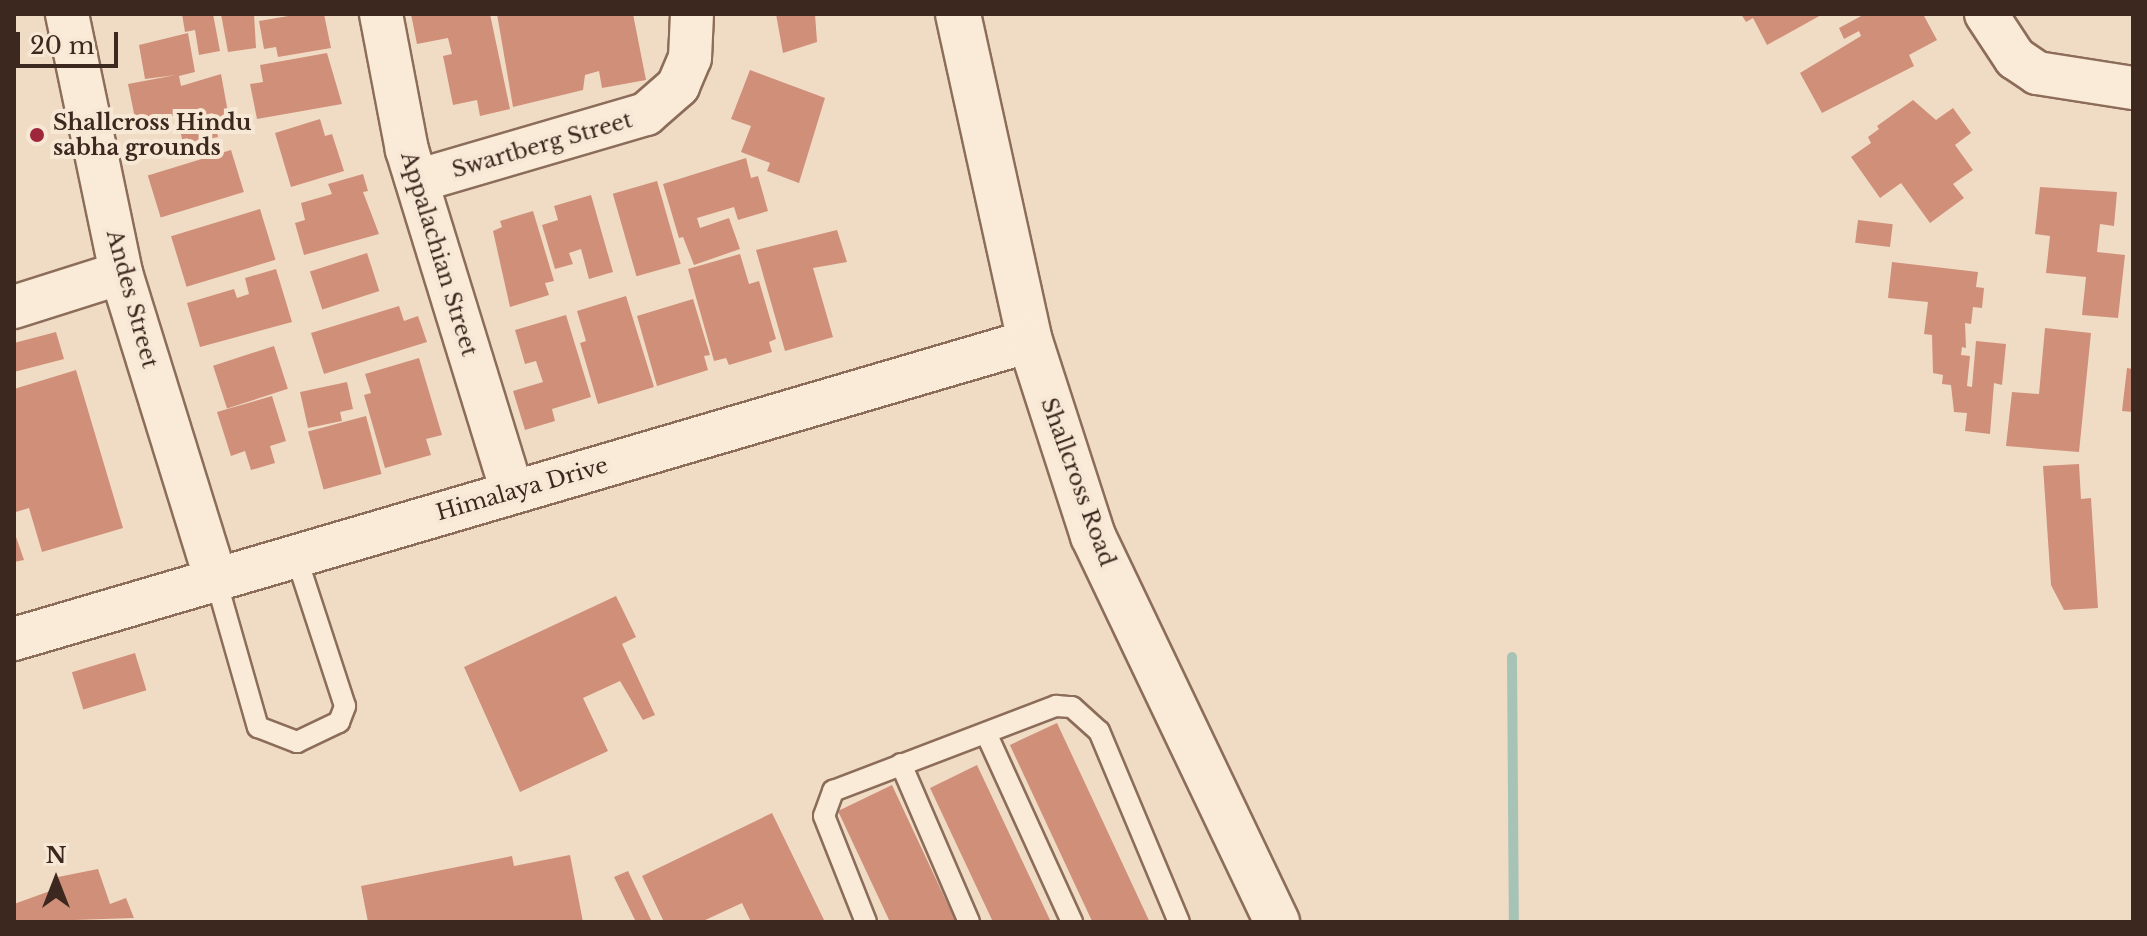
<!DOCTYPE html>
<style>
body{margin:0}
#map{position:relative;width:2147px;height:936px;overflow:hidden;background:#f0dcc5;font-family:"Libre Baskerville",serif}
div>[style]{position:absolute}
.stream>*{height:10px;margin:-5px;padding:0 5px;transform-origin:5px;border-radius:5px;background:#a7c3b6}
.building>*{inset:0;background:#d08f79;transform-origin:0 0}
.roads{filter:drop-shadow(2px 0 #8c6d5a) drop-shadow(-2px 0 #8c6d5a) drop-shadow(0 2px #8c6d5a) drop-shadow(0 -2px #8c6d5a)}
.lane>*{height:20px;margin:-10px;padding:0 10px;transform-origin:10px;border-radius:10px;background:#faebd9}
.street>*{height:42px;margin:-21px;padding:0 21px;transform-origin:21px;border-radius:21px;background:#faebd9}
.secondary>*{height:44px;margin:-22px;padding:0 22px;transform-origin:22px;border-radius:22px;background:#faebd9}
.dots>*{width:22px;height:22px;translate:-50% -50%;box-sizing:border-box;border:4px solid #f7e8d5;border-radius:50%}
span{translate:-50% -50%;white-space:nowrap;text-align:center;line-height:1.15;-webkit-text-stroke:8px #f7e8d5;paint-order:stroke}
.poi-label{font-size:22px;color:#3c281e;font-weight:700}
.left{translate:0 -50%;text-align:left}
.street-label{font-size:22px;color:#3c281e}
.frame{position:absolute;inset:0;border:16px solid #3c281e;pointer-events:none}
.north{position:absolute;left:16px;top:840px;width:80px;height:80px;-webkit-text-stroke:6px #f7e8d5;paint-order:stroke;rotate:0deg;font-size:22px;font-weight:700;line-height:32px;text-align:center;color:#3c281e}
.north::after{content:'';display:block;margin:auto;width:28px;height:36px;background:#3c281e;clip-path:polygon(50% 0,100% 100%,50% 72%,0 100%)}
.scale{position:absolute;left:16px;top:32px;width:102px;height:36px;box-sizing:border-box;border:4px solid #3c281e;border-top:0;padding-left:10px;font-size:24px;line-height:28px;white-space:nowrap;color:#3c281e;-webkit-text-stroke:6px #f7e8d5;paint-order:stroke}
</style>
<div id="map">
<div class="stream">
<i style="left:1512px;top:657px;width:265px;rotate:89.6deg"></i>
</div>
<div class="building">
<i style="clip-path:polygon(182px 14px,213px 14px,220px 51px,199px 55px,195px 30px,185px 32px)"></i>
<i style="clip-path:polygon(221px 14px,254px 14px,256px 48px,228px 52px)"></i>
<i style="clip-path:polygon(300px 14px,324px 14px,331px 48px,278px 57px,276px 47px,264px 49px,259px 21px)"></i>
<i style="clip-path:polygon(411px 14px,490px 14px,510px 109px,480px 116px,477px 100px,453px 105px,443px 56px,452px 54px,448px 38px,417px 44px)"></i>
<i style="clip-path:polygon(497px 14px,633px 14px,646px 80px,602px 88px,599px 71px,585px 75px,583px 90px,513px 107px)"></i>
<i style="clip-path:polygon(776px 14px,815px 14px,817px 42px,783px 53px)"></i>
<i style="clip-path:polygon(1741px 14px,1823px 14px,1767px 45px,1753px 18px,1746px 22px)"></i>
<i style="clip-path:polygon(1865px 14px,1923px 14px,1937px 40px,1909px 55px,1914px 66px,1822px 113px,1800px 73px,1861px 36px,1859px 31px,1844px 39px,1839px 28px)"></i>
<i style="clip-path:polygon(188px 33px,195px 72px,179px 76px,181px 86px,221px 74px,229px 118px,215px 121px,218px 137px,183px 144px,177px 115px,136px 123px,128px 84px,176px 75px,145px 79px,139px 45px)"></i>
<i style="clip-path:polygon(327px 53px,342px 104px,257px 119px,250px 84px,263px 82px,260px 65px)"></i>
<i style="clip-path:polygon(750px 70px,825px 98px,799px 183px,767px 171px,770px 163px,741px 152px,751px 126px,731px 119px)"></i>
<i style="clip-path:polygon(1913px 100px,1936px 120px,1953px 108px,1971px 133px,1955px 145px,1973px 170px,1953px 184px,1964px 198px,1930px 223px,1901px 183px,1880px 198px,1851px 157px,1871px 143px,1868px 137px,1879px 129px,1877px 126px)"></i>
<i style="clip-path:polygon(320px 119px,325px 136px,332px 134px,344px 171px,291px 187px,275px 133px)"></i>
<i style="left:231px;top:150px;width:44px;height:87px;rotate:73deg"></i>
<i style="clip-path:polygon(746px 158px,751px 178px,758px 176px,768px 211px,738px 220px,734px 207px,697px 218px,700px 228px,729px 218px,740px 249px,694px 265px,683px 237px,679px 238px,663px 184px)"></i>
<i style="clip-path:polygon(363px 174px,368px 191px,363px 192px,379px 234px,304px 255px,295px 223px,305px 220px,301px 203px,332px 194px,328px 184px)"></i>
<i style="left:657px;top:181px;width:86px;height:46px;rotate:74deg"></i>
<i style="clip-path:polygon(2040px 187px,2117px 192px,2114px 226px,2100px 224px,2097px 252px,2125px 255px,2118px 318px,2082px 315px,2086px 277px,2046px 273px,2050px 236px,2035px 234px)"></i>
<i style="clip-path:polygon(591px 195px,613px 272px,589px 279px,581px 249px,569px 253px,573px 264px,555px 269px,542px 225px,558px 220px,554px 206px)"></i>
<i style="left:260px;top:209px;width:53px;height:93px;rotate:73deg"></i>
<i style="clip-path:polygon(533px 211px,554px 281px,545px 283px,549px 295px,510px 307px,493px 231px,502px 227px,500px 221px)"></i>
<i style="left:1858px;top:220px;width:35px;height:23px;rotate:7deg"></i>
<i style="clip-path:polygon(837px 230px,847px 262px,813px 268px,833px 337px,785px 351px,756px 250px)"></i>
<i style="left:367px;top:253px;width:40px;height:60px;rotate:72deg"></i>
<i style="clip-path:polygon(740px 254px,749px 284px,759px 281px,776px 339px,769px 342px,772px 352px,729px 365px,726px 358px,714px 361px,688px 269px)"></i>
<i style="clip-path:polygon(1892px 262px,1978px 272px,1976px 287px,1984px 288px,1982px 308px,1973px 307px,1971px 324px,1965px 323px,1966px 348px,1962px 347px,1961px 355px,1970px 356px,1967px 386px,1972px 387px,1976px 341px,2006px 344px,2002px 385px,1994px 383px,1990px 434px,1965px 431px,1967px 413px,1954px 412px,1951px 385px,1942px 384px,1943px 375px,1933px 373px,1932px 335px,1924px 334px,1928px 302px,1888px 298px)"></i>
<i style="clip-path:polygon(276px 269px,292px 322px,200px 347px,187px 303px,234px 289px,237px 298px,249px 294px,245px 278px)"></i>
<i style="clip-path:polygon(626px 296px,654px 387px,598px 404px,580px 343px,586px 341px,577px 311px)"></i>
<i style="clip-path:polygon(693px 299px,710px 355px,704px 356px,708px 370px,657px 386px,637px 316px)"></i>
<i style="clip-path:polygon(399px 306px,404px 321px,418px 316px,427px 342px,324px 374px,311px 333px)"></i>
<i style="clip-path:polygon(566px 315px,591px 397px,552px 409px,555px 421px,525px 430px,513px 391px,543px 382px,536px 361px,525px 364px,515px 330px)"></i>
<i style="clip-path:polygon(2045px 328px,2091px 333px,2079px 452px,2006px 446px,2012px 392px,2039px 394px)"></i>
<i style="clip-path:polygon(56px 332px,64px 359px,14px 372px,14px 343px)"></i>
<i style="left:274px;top:346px;width:45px;height:64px;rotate:72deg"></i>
<i style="clip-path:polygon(419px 358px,442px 435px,426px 439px,431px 455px,385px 468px,364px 395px,371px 393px,365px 374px)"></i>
<i style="clip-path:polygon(2127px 368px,2133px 369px,2133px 412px,2122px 411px)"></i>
<i style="clip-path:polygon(76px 370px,123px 528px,42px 552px,29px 508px,16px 512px,14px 507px,14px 389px)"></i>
<i style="clip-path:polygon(347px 382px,353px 409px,340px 412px,342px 421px,308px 428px,300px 392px)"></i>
<i style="clip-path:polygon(272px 396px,286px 441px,270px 446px,275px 463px,251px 470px,245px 451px,231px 456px,217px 412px)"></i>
<i style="left:366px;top:416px;width:60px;height:60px;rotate:75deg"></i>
<i style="clip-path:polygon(2079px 464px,2081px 499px,2091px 498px,2098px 608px,2064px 610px,2051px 585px,2043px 466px)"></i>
<i style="clip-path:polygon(14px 531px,24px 560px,14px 562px)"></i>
<i style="clip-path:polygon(616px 596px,636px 637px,622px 644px,655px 715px,643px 720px,620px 681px,583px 698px,608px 751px,520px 792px,464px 667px)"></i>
<i style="left:135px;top:653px;width:39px;height:66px;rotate:73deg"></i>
<i style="left:1057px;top:723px;width:220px;height:52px;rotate:65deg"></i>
<i style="clip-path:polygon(977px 765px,1051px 922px,993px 922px,930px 788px)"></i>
<i style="clip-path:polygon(892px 785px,956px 922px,890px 922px,838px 811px)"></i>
<i style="clip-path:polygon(772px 813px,825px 922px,751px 922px,742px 903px,701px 922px,664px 922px,642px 876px)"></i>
<i style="clip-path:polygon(570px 855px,583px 922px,368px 922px,361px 886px,512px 856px,514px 866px)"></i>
<i style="clip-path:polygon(98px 869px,110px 904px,126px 898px,134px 918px,14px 922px,14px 904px,61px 887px,58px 877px)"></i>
<i style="clip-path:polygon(628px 871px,652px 922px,636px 922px,614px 877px)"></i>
</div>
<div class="roads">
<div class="lane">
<i style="left:216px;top:580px;width:153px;rotate:74.1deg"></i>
<i style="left:258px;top:727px;width:42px;rotate:21deg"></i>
<i style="left:297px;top:742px;width:47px;rotate:-25.5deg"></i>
<i style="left:339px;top:722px;width:17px;rotate:-69deg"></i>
<i style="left:345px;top:706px;width:158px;rotate:-108.1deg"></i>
<i style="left:986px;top:733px;width:208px;rotate:65.5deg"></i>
<i style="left:901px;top:764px;width:172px;rotate:66.7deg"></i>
<i style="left:866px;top:922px;width:114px;rotate:-111.6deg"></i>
<i style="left:824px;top:816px;width:27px;rotate:-70deg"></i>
<i style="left:833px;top:791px;width:239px;rotate:-20.9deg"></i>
<i style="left:1056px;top:706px;width:16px;rotate:4deg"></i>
<i style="left:1072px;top:707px;width:36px;rotate:42deg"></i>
<i style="left:1099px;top:731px;width:207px;rotate:67.3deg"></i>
</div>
<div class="street">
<i style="left:67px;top:14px;width:265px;rotate:78.2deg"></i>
<i style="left:121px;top:273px;width:321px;rotate:72.8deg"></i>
<i style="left:381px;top:14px;width:138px;rotate:79.2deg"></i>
<i style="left:407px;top:150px;width:357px;rotate:72.9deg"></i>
<i style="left:1986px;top:14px;width:53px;rotate:56.6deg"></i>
<i style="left:2015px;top:58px;width:27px;rotate:34deg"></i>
<i style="left:2037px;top:73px;width:97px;rotate:8.9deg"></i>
<i style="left:417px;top:181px;width:239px;rotate:-16.3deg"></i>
<i style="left:646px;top:114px;width:43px;rotate:-41.2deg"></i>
<i style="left:678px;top:86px;width:30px;rotate:-67deg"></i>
<i style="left:690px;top:58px;width:44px;rotate:-87.4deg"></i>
<i style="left:14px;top:307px;width:112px;rotate:-17.6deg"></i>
<i style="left:14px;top:639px;width:1059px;rotate:-16.35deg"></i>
</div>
<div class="secondary">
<i style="left:958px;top:14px;width:335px;rotate:77.6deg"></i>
<i style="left:1030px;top:341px;width:205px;rotate:72.1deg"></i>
<i style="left:1093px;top:536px;width:428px;rotate:64.5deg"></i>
</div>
</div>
<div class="dots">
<i style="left:37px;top:135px;background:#9e273b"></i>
</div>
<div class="poi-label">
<span class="left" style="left:53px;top:135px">Shallcross Hindu<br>sabha grounds</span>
</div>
<div class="street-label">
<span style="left:542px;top:145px;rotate:-16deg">Swartberg Street</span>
<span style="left:439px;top:254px;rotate:73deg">Appalachian Street</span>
<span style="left:132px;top:299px;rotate:75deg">Andes Street</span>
<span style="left:1078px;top:482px;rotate:70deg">Shallcross Road</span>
<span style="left:522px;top:489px;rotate:-16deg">Himalaya Drive</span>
</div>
<div class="frame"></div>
<div class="north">N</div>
<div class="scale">20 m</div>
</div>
